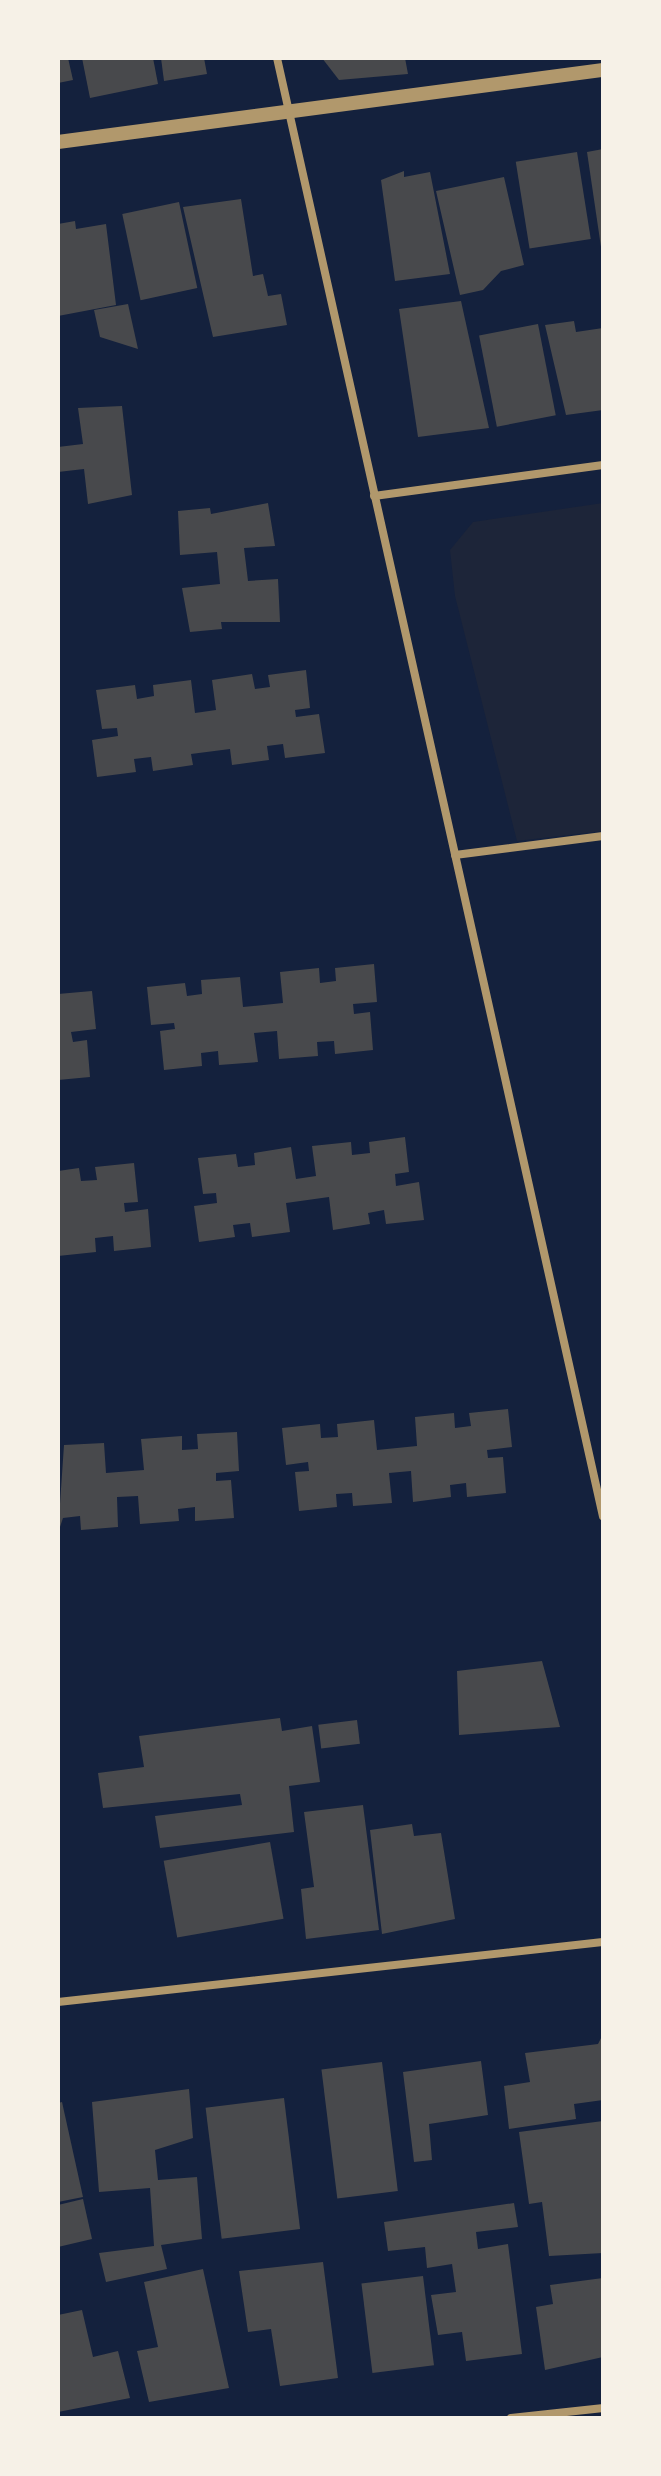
<!DOCTYPE html>
<style>
body{margin:0}
#map{position:relative;width:661px;height:2476px;overflow:hidden;background:#14213d;font-family:"IBM Plex Sans",sans-serif}
div>[style]{position:absolute}
.green>*{inset:0;background:#1d2539}
.building>*{inset:0;background:#48494c;transform-origin:0 0}
.minor>*{height:8px;margin:-4px;padding:0 4px;transform-origin:4px;border-radius:4px;background:#b1986c}
.tertiary>*{height:14px;margin:-7px;padding:0 7px;transform-origin:7px;border-radius:7px;background:#b1986c}
span{translate:-50% -50%;white-space:nowrap;text-align:center;line-height:1.15;-webkit-text-stroke:6px #f6f1e7;paint-order:stroke}
.frame{position:absolute;inset:0;border:60px solid #f6f1e7;pointer-events:none}
</style>
<div id="map">
<div class="green">
<i style="clip-path:polygon(603px 503px,603px 831px,517px 841px,455px 596px,450px 550px,473px 522px)"></i>
</div>
<div class="building">
<i style="clip-path:polygon(58px 58px,68px 58px,73px 80px,58px 83px)"></i>
<i style="clip-path:polygon(82px 58px,153px 58px,158px 84px,90px 98px)"></i>
<i style="clip-path:polygon(161px 58px,204px 58px,207px 74px,164px 81px)"></i>
<i style="clip-path:polygon(322px 58px,405px 58px,408px 74px,339px 80px)"></i>
<i style="clip-path:polygon(603px 149px,603px 247px,601px 247px,587px 152px)"></i>
<i style="left:577px;top:152px;width:88px;height:62px;rotate:81deg"></i>
<i style="clip-path:polygon(404px 171px,404px 177px,430px 172px,450px 274px,395px 281px,381px 180px)"></i>
<i style="clip-path:polygon(504px 177px,524px 265px,501px 271px,483px 290px,460px 295px,436px 191px)"></i>
<i style="clip-path:polygon(241px 199px,253px 276px,263px 274px,268px 296px,281px 294px,287px 325px,213px 337px,183px 207px)"></i>
<i style="left:179px;top:202px;width:88px;height:58px;rotate:78deg"></i>
<i style="clip-path:polygon(75px 221px,76px 229px,106px 224px,116px 305px,58px 316px,58px 224px)"></i>
<i style="clip-path:polygon(461px 301px,489px 428px,418px 437px,399px 309px)"></i>
<i style="clip-path:polygon(128px 304px,138px 349px,100px 337px,94px 310px)"></i>
<i style="clip-path:polygon(574px 321px,576px 332px,603px 328px,603px 410px,566px 415px,545px 325px)"></i>
<i style="left:538px;top:324px;width:93px;height:60px;rotate:79deg"></i>
<i style="clip-path:polygon(122px 406px,132px 495px,88px 504px,84px 469px,58px 472px,58px 447px,83px 444px,78px 408px)"></i>
<i style="clip-path:polygon(268px 503px,275px 546px,244px 548px,248px 581px,278px 579px,280px 622px,221px 622px,222px 629px,190px 632px,182px 588px,220px 584px,217px 552px,180px 555px,178px 511px,210px 508px,211px 514px)"></i>
<i style="clip-path:polygon(306px 670px,310px 708px,295px 710px,296px 717px,319px 714px,325px 753px,285px 758px,283px 744px,267px 746px,269px 760px,232px 765px,230px 749px,191px 754px,193px 765px,153px 771px,151px 757px,134px 759px,136px 772px,97px 777px,92px 740px,118px 736px,117px 728px,102px 729px,96px 690px,135px 685px,137px 699px,154px 696px,153px 685px,191px 680px,195px 713px,216px 710px,212px 680px,252px 674px,255px 689px,270px 687px,268px 675px)"></i>
<i style="clip-path:polygon(374px 964px,377px 1002px,353px 1004px,354px 1014px,370px 1012px,373px 1050px,335px 1054px,334px 1041px,317px 1042px,318px 1056px,279px 1059px,277px 1031px,254px 1033px,258px 1062px,219px 1065px,218px 1051px,201px 1053px,202px 1066px,164px 1070px,160px 1031px,175px 1029px,174px 1023px,151px 1025px,147px 987px,185px 983px,187px 996px,202px 994px,201px 980px,240px 977px,243px 1007px,283px 1003px,280px 972px,319px 968px,320px 983px,336px 981px,335px 968px)"></i>
<i style="clip-path:polygon(92px 991px,96px 1029px,71px 1032px,73px 1042px,87px 1040px,90px 1077px,58px 1080px,58px 994px)"></i>
<i style="clip-path:polygon(405px 1137px,409px 1172px,395px 1174px,396px 1186px,419px 1182px,424px 1220px,386px 1224px,384px 1210px,368px 1213px,370px 1224px,333px 1230px,329px 1197px,286px 1203px,290px 1232px,252px 1237px,250px 1223px,233px 1225px,235px 1237px,199px 1242px,194px 1206px,217px 1203px,216px 1193px,203px 1194px,198px 1158px,236px 1154px,238px 1167px,255px 1165px,254px 1153px,291px 1147px,296px 1179px,316px 1176px,312px 1146px,351px 1142px,352px 1155px,370px 1153px,369px 1142px)"></i>
<i style="clip-path:polygon(134px 1163px,138px 1202px,124px 1203px,125px 1212px,148px 1209px,151px 1247px,114px 1251px,113px 1236px,95px 1238px,96px 1252px,58px 1256px,58px 1171px,79px 1168px,81px 1181px,97px 1180px,95px 1167px)"></i>
<i style="clip-path:polygon(508px 1409px,512px 1447px,487px 1450px,488px 1458px,503px 1457px,506px 1493px,467px 1497px,466px 1483px,450px 1485px,451px 1497px,413px 1502px,411px 1471px,389px 1473px,392px 1503px,353px 1506px,352px 1493px,336px 1494px,337px 1507px,299px 1511px,295px 1472px,309px 1471px,308px 1462px,286px 1465px,282px 1428px,320px 1424px,321px 1438px,338px 1437px,337px 1424px,374px 1420px,377px 1450px,417px 1446px,415px 1417px,454px 1413px,455px 1428px,471px 1426px,469px 1413px)"></i>
<i style="clip-path:polygon(237px 1432px,239px 1471px,216px 1473px,216px 1481px,231px 1480px,234px 1518px,195px 1521px,195px 1507px,178px 1509px,179px 1521px,140px 1524px,138px 1496px,117px 1497px,118px 1527px,81px 1530px,80px 1516px,63px 1518px,58px 1533px,64px 1445px,104px 1443px,106px 1473px,144px 1470px,141px 1439px,182px 1436px,182px 1450px,198px 1449px,197px 1434px)"></i>
<i style="clip-path:polygon(542px 1661px,560px 1727px,459px 1735px,457px 1671px)"></i>
<i style="clip-path:polygon(280px 1718px,282px 1731px,312px 1726px,320px 1782px,289px 1786px,294px 1832px,160px 1848px,155px 1816px,242px 1805px,240px 1794px,103px 1808px,98px 1773px,144px 1767px,139px 1736px)"></i>
<i style="left:357px;top:1720px;width:24px;height:39px;rotate:83deg"></i>
<i style="clip-path:polygon(363px 1805px,379px 1930px,306px 1939px,301px 1889px,314px 1887px,304px 1812px)"></i>
<i style="clip-path:polygon(412px 1824px,414px 1836px,441px 1833px,455px 1919px,382px 1934px,370px 1830px)"></i>
<i style="left:270px;top:1842px;width:78px;height:108px;rotate:80deg"></i>
<i style="clip-path:polygon(603px 2034px,603px 2100px,574px 2104px,576px 2119px,509px 2129px,504px 2086px,530px 2082px,525px 2053px,598px 2044px)"></i>
<i style="clip-path:polygon(481px 2061px,488px 2115px,429px 2124px,432px 2160px,414px 2162px,403px 2072px)"></i>
<i style="left:382px;top:2062px;width:130px;height:61px;rotate:83deg"></i>
<i style="clip-path:polygon(189px 2089px,193px 2138px,155px 2150px,158px 2180px,197px 2177px,202px 2239px,161px 2245px,167px 2269px,106px 2282px,99px 2253px,154px 2246px,150px 2188px,99px 2192px,92px 2102px)"></i>
<i style="left:284px;top:2098px;width:132px;height:79px;rotate:83deg"></i>
<i style="clip-path:polygon(62px 2102px,83px 2197px,58px 2202px,58px 2103px)"></i>
<i style="clip-path:polygon(603px 2121px,603px 2253px,549px 2256px,542px 2202px,529px 2204px,519px 2132px)"></i>
<i style="clip-path:polygon(83px 2199px,92px 2239px,58px 2247px,58px 2205px)"></i>
<i style="clip-path:polygon(514px 2203px,518px 2227px,476px 2232px,478px 2249px,508px 2244px,522px 2354px,466px 2361px,462px 2332px,438px 2335px,431px 2295px,456px 2292px,452px 2264px,427px 2268px,425px 2247px,388px 2251px,384px 2222px)"></i>
<i style="clip-path:polygon(323px 2262px,338px 2378px,280px 2386px,271px 2329px,248px 2332px,239px 2271px)"></i>
<i style="clip-path:polygon(203px 2269px,229px 2388px,149px 2402px,137px 2351px,158px 2347px,144px 2282px)"></i>
<i style="left:423px;top:2276px;width:90px;height:62px;rotate:83deg"></i>
<i style="clip-path:polygon(603px 2278px,603px 2357px,545px 2370px,536px 2307px,553px 2304px,550px 2285px)"></i>
<i style="clip-path:polygon(82px 2310px,93px 2357px,118px 2351px,130px 2398px,58px 2412px,58px 2315px)"></i>
</div>
<div class="minor">
<i style="left:277px;top:58px;width:1494px;rotate:77.4deg"></i>
<i style="left:374px;top:496px;width:231px;rotate:-7.7deg"></i>
<i style="left:455px;top:855px;width:149px;rotate:-7.3deg"></i>
<i style="left:58px;top:2002px;width:548px;rotate:-6.28deg"></i>
<i style="left:511px;top:2418px;width:93px;rotate:-6.2deg"></i>
</div>
<div class="tertiary">
<i style="left:58px;top:142px;width:550px;rotate:-7.53deg"></i>
</div>
<div class="frame"></div>
</div>
